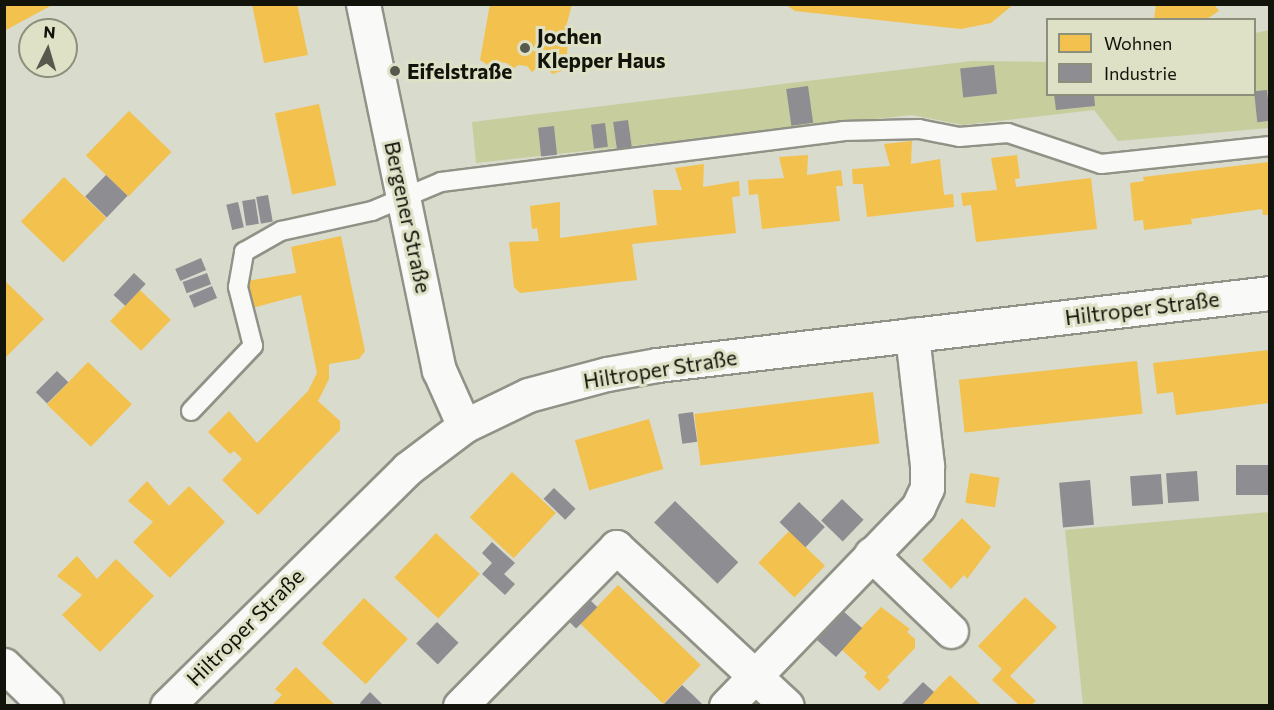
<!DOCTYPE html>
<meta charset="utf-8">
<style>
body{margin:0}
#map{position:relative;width:1274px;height:710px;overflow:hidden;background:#d9dbcc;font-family:Commissioner,sans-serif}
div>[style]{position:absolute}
.green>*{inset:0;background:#c8cd9e}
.homes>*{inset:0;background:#f2c14e;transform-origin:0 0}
.industry>*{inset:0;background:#8d8d92;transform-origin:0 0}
.roads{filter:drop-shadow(2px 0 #919287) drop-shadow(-2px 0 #919287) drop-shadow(0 2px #919287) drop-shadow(0 -2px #919287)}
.service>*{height:18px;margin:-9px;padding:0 9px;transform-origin:9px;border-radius:9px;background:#f9faf7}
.minor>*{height:33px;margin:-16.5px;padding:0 16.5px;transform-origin:16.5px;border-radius:16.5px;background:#f9faf7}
.tertiary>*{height:33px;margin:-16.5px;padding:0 16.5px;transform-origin:16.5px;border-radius:16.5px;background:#f9faf7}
.dots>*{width:16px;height:16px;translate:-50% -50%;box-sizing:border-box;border:3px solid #dee1c6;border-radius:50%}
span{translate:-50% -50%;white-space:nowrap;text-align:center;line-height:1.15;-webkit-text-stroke:6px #dee1c6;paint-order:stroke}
.poi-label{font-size:21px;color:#12130a;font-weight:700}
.left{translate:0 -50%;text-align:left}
.street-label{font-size:21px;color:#12130a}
.frame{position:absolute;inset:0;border:6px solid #12130a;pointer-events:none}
.legend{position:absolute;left:1046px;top:18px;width:210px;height:78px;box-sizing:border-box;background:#dee1c6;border:2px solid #8c8f7b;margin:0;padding:8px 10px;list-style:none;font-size:18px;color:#12130a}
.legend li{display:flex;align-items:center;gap:12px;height:30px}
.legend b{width:30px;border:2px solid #8c8f7b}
.north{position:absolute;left:18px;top:18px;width:60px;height:60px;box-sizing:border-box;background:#dee1c6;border:2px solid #8c8f7b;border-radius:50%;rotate:5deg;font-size:16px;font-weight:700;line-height:24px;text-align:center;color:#12130a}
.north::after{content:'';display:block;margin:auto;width:21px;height:27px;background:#58594e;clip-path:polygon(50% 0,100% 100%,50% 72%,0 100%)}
</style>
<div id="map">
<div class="green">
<i style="clip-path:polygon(1269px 30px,1269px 128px,1118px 141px,1094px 110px,963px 125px,912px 115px,476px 163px,472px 122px,972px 61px,1047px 62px,1048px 94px,1254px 94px,1255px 33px)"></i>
<i style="clip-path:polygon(1269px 512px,1269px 705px,1083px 705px,1065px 530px)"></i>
</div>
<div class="homes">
<i style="clip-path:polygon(4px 4px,54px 4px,4px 31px)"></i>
<i style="clip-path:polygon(252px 4px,297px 4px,308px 55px,264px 63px)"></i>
<i style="clip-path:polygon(490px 4px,572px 4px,564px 35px,569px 36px,565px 70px,552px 74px,548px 68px,538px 67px,532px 72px,527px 66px,518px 65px,512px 70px,507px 63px,498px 62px,491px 67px,480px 60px)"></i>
<i style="clip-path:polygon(785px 4px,1014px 4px,991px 23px,961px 29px,795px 11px)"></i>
<i style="clip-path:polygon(1156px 4px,1214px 4px,1219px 11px,1205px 20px,1154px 20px)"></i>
<i style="left:319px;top:104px;width:83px;height:45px;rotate:78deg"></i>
<i style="left:129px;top:111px;width:59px;height:62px;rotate:44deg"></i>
<i style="clip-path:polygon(912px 141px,911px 164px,940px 159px,944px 195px,953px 194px,954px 207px,867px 217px,863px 184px,853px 184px,852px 169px,890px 166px,884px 144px)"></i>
<i style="clip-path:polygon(808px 155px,807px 175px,841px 170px,843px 186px,836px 186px,840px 221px,762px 229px,758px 194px,749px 195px,748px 180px,784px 178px,779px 157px)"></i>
<i style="clip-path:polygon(1017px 155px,1020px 178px,1015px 179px,1016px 187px,1091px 178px,1097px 229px,976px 242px,971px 205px,963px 206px,961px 193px,997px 190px,991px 158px)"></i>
<i style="clip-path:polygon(1269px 162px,1269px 215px,1263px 215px,1262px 209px,1191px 219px,1192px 224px,1144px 230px,1143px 220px,1134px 221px,1130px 183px,1144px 181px,1143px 177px)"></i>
<i style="clip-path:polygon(704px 164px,703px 187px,739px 181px,740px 196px,732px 197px,736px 233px,632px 244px,637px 280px,520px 293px,514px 287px,509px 242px,539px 241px,537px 228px,532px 229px,530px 206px,560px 202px,560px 238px,657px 225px,653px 190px,682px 190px,675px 168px)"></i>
<i style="left:64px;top:177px;width:59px;height:62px;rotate:44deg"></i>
<i style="clip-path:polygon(341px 236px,365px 351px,359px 359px,329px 364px,329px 379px,318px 401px,340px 421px,340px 430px,258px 515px,222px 480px,242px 459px,234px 451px,230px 454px,208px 432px,229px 411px,257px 443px,308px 391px,317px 373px,301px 295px,252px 308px,247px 281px,296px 273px,291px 247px)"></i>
<i style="clip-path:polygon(4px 280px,44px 319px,4px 359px)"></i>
<i style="left:140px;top:290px;width:43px;height:43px;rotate:44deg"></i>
<i style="clip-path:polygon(1269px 350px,1269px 403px,1176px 415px,1173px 392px,1157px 394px,1153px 363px)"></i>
<i style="left:1137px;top:361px;width:53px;height:179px;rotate:84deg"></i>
<i style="left:88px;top:362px;width:61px;height:59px;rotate:44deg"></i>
<i style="left:873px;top:392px;width:52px;height:180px;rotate:83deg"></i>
<i style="left:649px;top:419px;width:52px;height:77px;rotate:74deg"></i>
<i style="left:512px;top:472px;width:60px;height:62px;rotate:43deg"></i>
<i style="left:970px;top:473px;width:30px;height:30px;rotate:9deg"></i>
<i style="clip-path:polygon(147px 481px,169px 506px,189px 486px,225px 522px,170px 578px,133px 542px,153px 522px,128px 501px)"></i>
<i style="clip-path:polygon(962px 518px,991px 547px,967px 579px,964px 575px,951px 589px,922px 560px)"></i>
<i style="left:789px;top:531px;width:50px;height:44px;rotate:44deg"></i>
<i style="left:436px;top:533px;width:60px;height:61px;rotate:43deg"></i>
<i style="clip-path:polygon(77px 556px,97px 579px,116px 559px,154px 596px,100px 652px,62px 615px,82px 595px,57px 576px)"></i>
<i style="left:618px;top:585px;width:115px;height:54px;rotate:44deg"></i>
<i style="clip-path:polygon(1025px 597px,1057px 627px,1010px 676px,1036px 701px,1031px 705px,1019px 705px,992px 680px,1002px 669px,978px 646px)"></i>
<i style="left:364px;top:598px;width:60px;height:62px;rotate:43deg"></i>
<i style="clip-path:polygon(881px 607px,910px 629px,907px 632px,915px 639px,915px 648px,887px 677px,890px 680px,879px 691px,864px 677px,867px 673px,841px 649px)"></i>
<i style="clip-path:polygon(296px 667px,335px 705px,272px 705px,282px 695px,275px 689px)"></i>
<i style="clip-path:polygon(950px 675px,981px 705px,921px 705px)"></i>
</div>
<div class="industry">
<i style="left:994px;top:65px;width:29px;height:34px;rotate:84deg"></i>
<i style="left:808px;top:86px;width:37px;height:22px;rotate:82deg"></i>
<i style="left:1267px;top:90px;width:31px;height:13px;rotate:84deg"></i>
<i style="clip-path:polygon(1054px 94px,1094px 94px,1095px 106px,1056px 110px)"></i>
<i style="left:628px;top:120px;width:27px;height:15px;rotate:82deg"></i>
<i style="left:605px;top:123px;width:24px;height:14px;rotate:83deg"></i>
<i style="left:554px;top:126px;width:29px;height:16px;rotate:84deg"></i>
<i style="left:106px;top:175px;width:30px;height:30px;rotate:44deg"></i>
<i style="left:268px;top:195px;width:27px;height:12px;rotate:80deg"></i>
<i style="left:255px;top:199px;width:25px;height:13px;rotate:81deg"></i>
<i style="left:238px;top:202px;width:26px;height:12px;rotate:77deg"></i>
<i style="left:201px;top:258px;width:13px;height:28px;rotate:67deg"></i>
<i style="left:134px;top:273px;width:16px;height:30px;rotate:43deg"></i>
<i style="left:207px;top:273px;width:12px;height:26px;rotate:70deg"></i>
<i style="left:212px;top:286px;width:13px;height:25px;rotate:67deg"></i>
<i style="left:57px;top:371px;width:16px;height:30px;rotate:45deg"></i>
<i style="left:693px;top:412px;width:30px;height:15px;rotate:82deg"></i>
<i style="left:1270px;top:465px;width:30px;height:34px;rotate:90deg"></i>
<i style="left:1197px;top:471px;width:30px;height:31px;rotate:86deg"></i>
<i style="left:1161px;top:474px;width:30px;height:31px;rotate:86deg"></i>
<i style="left:1090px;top:480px;width:45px;height:31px;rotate:85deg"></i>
<i style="left:554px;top:488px;width:30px;height:15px;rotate:44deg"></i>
<i style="left:842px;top:499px;width:30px;height:30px;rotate:44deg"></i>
<i style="left:675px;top:501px;width:88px;height:30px;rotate:44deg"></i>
<i style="left:799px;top:502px;width:36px;height:28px;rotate:44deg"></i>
<i style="clip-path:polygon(492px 542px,515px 563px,504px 574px,515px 584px,505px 595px,482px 574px,492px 563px,482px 553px)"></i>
<i style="left:586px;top:596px;width:16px;height:30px;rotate:45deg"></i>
<i style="left:842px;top:610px;width:27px;height:39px;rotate:42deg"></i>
<i style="left:437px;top:622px;width:30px;height:30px;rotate:44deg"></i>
<i style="clip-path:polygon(923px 682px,934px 692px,921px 706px,900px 706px)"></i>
<i style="clip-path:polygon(682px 685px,693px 695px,704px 706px,662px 706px)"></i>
<i style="clip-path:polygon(370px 692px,384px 706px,362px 706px,360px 703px)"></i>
</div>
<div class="roads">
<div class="service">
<i style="left:191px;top:411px;width:90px;rotate:-46.4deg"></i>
<i style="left:253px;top:346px;width:61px;rotate:-104.3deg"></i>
<i style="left:238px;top:287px;width:36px;rotate:-80deg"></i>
<i style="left:244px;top:252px;width:43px;rotate:-29.6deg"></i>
<i style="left:281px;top:231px;width:93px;rotate:-12.4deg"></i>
<i style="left:372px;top:211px;width:75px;rotate:-22.8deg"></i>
<i style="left:441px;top:182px;width:405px;rotate:-7.2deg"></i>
<i style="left:843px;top:131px;width:76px;rotate:-1.5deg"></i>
<i style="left:919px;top:129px;width:41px;rotate:11.3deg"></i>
<i style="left:959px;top:137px;width:49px;rotate:-4.7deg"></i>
<i style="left:1008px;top:133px;width:98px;rotate:18.4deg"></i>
<i style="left:1101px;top:164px;width:170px;rotate:-6.1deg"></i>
</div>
<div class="minor">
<i style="left:871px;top:554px;width:111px;rotate:43.9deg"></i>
<i style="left:4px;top:665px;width:59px;rotate:44.3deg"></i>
<i style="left:460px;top:706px;width:223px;rotate:-45.5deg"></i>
<i style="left:616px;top:547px;width:233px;rotate:42.9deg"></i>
<i style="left:726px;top:706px;width:277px;rotate:-46deg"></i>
<i style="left:918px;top:507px;width:21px;rotate:-65deg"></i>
<i style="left:927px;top:488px;width:23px;rotate:-90deg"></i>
<i style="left:927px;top:465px;width:131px;rotate:-96.6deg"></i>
</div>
<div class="tertiary">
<i style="left:363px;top:4px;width:374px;rotate:78.3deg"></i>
<i style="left:439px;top:370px;width:61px;rotate:65.9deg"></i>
<i style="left:167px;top:706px;width:337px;rotate:-44.6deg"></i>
<i style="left:407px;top:469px;width:71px;rotate:-37deg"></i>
<i style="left:464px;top:426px;width:71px;rotate:-25.8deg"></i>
<i style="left:528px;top:395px;width:82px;rotate:-14.9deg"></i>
<i style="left:607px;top:374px;width:51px;rotate:-10.2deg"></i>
<i style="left:657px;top:365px;width:617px;rotate:-6.7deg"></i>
</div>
</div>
<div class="dots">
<i style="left:525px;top:48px;background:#58594e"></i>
<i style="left:395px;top:71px;background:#58594e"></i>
</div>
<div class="poi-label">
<span class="left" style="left:537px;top:48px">Jochen<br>Klepper Haus</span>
<span class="left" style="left:407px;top:71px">Eifelstraße</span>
</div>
<div class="street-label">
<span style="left:408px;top:217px;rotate:78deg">Bergener Straße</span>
<span style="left:1142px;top:308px;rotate:-7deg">Hiltroper Straße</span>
<span style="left:660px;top:369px;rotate:-9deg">Hiltroper Straße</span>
<span style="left:245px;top:627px;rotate:-45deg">Hiltroper Straße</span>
</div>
<div class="frame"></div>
<ul class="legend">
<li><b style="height:16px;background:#f2c14e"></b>Wohnen</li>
<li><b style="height:16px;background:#8d8d92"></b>Industrie</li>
</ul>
<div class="north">N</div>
</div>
